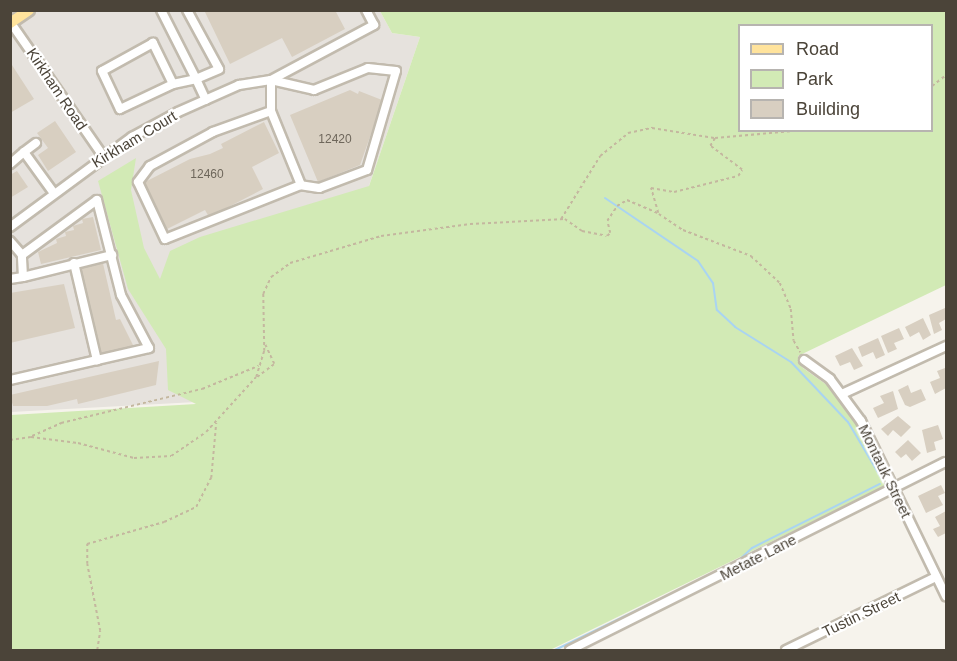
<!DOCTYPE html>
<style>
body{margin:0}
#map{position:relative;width:957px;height:661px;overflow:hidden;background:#f6f3ec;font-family:Helvetica,sans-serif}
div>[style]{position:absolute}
.industrial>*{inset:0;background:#e6e2dd}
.green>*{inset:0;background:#d2eab5}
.stream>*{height:2px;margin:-1px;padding:0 1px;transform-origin:1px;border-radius:1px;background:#a9d4f2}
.building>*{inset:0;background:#d8cfc1}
.path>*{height:1.5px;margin-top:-0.75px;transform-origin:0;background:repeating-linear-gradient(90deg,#c4b79f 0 3px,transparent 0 6px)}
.roads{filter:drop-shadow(2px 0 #c2bbae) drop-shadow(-2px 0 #c2bbae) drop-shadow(0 2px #c2bbae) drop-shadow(0 -2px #c2bbae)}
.minor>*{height:8px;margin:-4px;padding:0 4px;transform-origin:4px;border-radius:4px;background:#fff}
.major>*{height:10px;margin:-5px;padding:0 5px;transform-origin:5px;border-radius:5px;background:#ffe39c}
span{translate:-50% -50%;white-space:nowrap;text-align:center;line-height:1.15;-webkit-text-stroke:4.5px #fff;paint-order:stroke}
.number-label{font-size:12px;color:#6e675b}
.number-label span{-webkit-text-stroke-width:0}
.street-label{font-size:15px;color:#4b4439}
.frame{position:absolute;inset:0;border:12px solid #4b4439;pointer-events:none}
.legend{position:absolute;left:738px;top:24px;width:195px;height:108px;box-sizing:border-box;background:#fff;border:2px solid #b7b4b0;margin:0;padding:8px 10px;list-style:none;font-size:18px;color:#4b4439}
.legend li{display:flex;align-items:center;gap:12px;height:30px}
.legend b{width:30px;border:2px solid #b7b4b0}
</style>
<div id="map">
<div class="industrial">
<i style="clip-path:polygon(11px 11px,380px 11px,392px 33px,420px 37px,351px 238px,196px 402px,11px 412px)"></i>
</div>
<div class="green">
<i style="clip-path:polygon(evenodd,380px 11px,946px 11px,946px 285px,798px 356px,803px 368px,831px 388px,850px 412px,885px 486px,550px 650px,11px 650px,11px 415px,196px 404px,168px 390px,166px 349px,128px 289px,98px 181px,136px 158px,131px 190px,144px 248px,160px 279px,170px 251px,200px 237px,369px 186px,420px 37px,392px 33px,380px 11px,740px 26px,932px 26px,932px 130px,740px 130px,740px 26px)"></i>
</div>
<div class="stream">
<i style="left:605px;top:198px;width:112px;rotate:34.1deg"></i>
<i style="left:698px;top:261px;width:27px;rotate:56deg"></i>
<i style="left:713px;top:283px;width:27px;rotate:82deg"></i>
<i style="left:717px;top:310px;width:25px;rotate:43deg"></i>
<i style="left:735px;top:327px;width:66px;rotate:32deg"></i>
<i style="left:791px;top:362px;width:83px;rotate:46.5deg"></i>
<i style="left:848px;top:422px;width:69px;rotate:59.3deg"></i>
<i style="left:555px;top:650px;width:203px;rotate:-25.9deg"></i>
<i style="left:738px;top:561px;width:19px;rotate:-43deg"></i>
<i style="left:752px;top:548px;width:143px;rotate:-26.6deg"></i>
</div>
<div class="building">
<i style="clip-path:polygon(204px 10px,335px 10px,345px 29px,292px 57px,282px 38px,230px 64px)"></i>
<i style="clip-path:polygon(10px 62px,34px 99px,10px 113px)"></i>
<i style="clip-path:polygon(350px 90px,358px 94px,359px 91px,382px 100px,382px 103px,360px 165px,318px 182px,290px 115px)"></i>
<i style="clip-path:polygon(55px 121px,76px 152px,48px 171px,38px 155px,48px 148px,37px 133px)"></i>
<i style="clip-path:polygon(264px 122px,279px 153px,252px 167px,263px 189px,209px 217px,205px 210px,167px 229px,143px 183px,190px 159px,210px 154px,223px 148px,221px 144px)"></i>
<i style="clip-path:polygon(17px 171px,28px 187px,10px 198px,10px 175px)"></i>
<i style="clip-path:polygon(93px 217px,101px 250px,41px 264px,38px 252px,57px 243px,56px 239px,66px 236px,65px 232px,74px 230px,73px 226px,83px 223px,82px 219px)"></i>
<i style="clip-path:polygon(102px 259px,116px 320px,120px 319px,134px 347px,101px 355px,79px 264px)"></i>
<i style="clip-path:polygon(64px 284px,75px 328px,10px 343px,10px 293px)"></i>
<i style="clip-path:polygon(945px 308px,946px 319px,939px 323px,942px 330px,934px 334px,929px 315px)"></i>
<i style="clip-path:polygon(923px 318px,931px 335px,923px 340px,919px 332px,910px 337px,905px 327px)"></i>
<i style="clip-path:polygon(899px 328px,904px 339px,894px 343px,897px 349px,888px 353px,881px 336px)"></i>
<i style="clip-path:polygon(878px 338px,885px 355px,876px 359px,873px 352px,862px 357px,858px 347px)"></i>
<i style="clip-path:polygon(852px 348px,863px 366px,854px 370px,850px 362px,840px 366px,835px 356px)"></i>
<i style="clip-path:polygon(159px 361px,156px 385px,78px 404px,77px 399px,47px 406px,13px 406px,10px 395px)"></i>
<i style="clip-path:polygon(945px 368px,946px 388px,935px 394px,930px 382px,940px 378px,937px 371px)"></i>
<i style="clip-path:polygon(908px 385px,911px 393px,921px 389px,926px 400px,910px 407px,905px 405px,898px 390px)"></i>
<i style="clip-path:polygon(893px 391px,898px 409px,878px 418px,873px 408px,884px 403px,880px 396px)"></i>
<i style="clip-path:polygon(898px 416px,911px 427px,901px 437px,893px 430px,888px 436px,881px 429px)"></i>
<i style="clip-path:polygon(938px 425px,943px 439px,934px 442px,936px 450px,927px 453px,922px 430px)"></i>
<i style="clip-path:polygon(908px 440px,921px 453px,912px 461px,906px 454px,901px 458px,895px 452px)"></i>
<i style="clip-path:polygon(941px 485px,945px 493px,938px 496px,943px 505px,926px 513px,918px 496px)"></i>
<i style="clip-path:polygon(946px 511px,946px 533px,938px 537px,933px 529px,940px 526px,935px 517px)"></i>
</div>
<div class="path">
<i style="left:932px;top:86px;width:18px;rotate:-38deg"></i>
<i style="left:659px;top:214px;width:29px;rotate:34deg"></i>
<i style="left:683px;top:230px;width:73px;rotate:20.9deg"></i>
<i style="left:751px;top:256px;width:40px;rotate:43deg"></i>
<i style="left:780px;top:283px;width:28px;rotate:67deg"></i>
<i style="left:791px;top:309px;width:32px;rotate:85deg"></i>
<i style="left:794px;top:341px;width:13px;rotate:61deg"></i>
<i style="left:561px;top:219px;width:74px;rotate:-58.2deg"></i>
<i style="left:600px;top:156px;width:36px;rotate:-39deg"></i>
<i style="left:628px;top:133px;width:25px;rotate:-12deg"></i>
<i style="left:652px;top:128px;width:63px;rotate:9.2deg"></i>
<i style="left:257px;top:377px;width:21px;rotate:-37deg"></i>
<i style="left:274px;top:364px;width:23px;rotate:-115deg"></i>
<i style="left:32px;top:436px;width:32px;rotate:-24deg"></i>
<i style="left:61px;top:423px;width:145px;rotate:-13.6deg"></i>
<i style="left:202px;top:389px;width:61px;rotate:-22.3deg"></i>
<i style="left:10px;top:440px;width:21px;rotate:-8deg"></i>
<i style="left:31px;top:437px;width:47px;rotate:7.3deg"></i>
<i style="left:78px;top:443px;width:58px;rotate:15deg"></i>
<i style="left:134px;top:458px;width:37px;rotate:-3deg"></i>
<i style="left:171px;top:456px;width:42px;rotate:-34.4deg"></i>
<i style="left:206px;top:432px;width:74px;rotate:-47.7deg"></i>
<i style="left:256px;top:377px;width:27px;rotate:-73deg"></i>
<i style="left:264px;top:351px;width:57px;rotate:-91deg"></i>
<i style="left:263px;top:294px;width:19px;rotate:-65deg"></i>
<i style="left:271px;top:277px;width:24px;rotate:-36deg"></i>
<i style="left:290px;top:263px;width:95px;rotate:-16.5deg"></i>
<i style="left:381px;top:236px;width:90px;rotate:-7.7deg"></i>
<i style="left:470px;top:224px;width:95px;rotate:-3deg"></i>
<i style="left:565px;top:219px;width:21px;rotate:35deg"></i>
<i style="left:582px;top:231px;width:25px;rotate:11deg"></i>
<i style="left:607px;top:236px;width:4px;rotate:-45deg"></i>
<i style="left:610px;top:233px;width:12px;rotate:-104deg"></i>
<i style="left:607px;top:221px;width:18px;rotate:-56deg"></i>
<i style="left:617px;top:206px;width:12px;rotate:-31deg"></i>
<i style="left:627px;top:200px;width:34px;rotate:23deg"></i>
<i style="left:658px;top:213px;width:26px;rotate:-106deg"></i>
<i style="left:651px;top:188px;width:23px;rotate:10deg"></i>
<i style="left:674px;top:192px;width:66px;rotate:-14deg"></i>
<i style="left:738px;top:176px;width:7px;rotate:-56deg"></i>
<i style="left:742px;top:170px;width:40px;rotate:-143deg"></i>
<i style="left:710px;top:146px;width:9px;rotate:-58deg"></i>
<i style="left:715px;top:138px;width:90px;rotate:-5.1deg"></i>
<i style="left:97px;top:650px;width:19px;rotate:-81deg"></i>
<i style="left:100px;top:631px;width:68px;rotate:-101deg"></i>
<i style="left:87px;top:564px;width:20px;rotate:-90deg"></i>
<i style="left:87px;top:544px;width:80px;rotate:-15.9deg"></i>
<i style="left:164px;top:522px;width:35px;rotate:-25deg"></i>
<i style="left:196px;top:507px;width:33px;rotate:-63deg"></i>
<i style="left:211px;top:478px;width:55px;rotate:-84.8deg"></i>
</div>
<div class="roads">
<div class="minor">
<i style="left:161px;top:10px;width:77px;rotate:63.1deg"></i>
<i style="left:196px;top:79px;width:25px;rotate:-23deg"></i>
<i style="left:219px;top:69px;width:67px;rotate:-118.5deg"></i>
<i style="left:11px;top:23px;width:162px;rotate:55.3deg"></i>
<i style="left:271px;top:80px;width:44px;rotate:13.1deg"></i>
<i style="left:314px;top:90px;width:58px;rotate:-22.2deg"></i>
<i style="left:368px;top:68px;width:28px;rotate:6deg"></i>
<i style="left:396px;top:71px;width:103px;rotate:106.3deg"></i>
<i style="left:367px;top:170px;width:51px;rotate:159.4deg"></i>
<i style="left:319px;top:188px;width:18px;rotate:-171deg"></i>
<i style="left:173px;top:84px;width:46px;rotate:-116deg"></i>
<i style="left:153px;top:43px;width:58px;rotate:151.2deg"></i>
<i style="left:102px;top:71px;width:42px;rotate:64.7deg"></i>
<i style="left:120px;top:109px;width:59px;rotate:-25.3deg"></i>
<i style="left:173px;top:84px;width:24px;rotate:-12deg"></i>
<i style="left:196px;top:79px;width:23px;rotate:65deg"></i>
<i style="left:271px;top:111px;width:62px;rotate:160.1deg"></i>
<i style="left:213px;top:132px;width:72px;rotate:151.6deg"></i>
<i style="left:150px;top:166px;width:20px;rotate:127deg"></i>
<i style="left:138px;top:182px;width:63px;rotate:64.7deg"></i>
<i style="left:165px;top:239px;width:146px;rotate:-21.7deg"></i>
<i style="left:301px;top:185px;width:80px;rotate:-112.1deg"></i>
<i style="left:271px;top:111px;width:31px;rotate:-90deg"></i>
<i style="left:24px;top:152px;width:15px;rotate:-37deg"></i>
<i style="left:10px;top:164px;width:18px;rotate:-41deg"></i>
<i style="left:24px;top:152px;width:49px;rotate:54.1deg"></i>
<i style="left:10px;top:227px;width:152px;rotate:-36.4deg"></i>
<i style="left:132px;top:137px;width:52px;rotate:-28.5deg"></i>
<i style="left:178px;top:112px;width:67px;rotate:-23.9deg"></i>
<i style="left:239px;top:85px;width:32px;rotate:-9deg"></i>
<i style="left:271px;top:80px;width:117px;rotate:-28.1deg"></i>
<i style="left:374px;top:25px;width:17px;rotate:-118deg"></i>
<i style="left:10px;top:241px;width:18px;rotate:49deg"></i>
<i style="left:22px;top:255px;width:93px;rotate:-36.3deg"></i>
<i style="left:97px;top:200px;width:98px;rotate:75.8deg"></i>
<i style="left:121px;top:295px;width:60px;rotate:62.2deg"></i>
<i style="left:149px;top:348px;width:143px;rotate:167deg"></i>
<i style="left:74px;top:263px;width:100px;rotate:76.7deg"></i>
<i style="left:23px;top:277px;width:92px;rotate:-13.9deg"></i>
<i style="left:10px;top:279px;width:13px;rotate:-9deg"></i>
<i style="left:23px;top:277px;width:22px;rotate:-93deg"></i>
<i style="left:804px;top:360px;width:32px;rotate:36deg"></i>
<i style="left:830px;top:379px;width:52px;rotate:53.6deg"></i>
<i style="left:861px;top:421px;width:195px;rotate:64.1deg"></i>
<i style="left:842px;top:394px;width:115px;rotate:-24.8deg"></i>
<i style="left:570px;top:650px;width:420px;rotate:-26.6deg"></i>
<i style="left:786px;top:650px;width:167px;rotate:-26deg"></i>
</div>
<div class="major">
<i style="left:10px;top:23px;width:23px;rotate:-34deg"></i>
</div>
</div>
<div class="number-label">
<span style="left:335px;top:140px">12420</span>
<span style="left:207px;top:175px">12460</span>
</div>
<div class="street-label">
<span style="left:57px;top:89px;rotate:56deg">Kirkham Road</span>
<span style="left:134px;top:139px;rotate:-31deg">Kirkham Court</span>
<span style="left:885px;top:471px;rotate:64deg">Montauk Street</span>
<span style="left:758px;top:557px;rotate:-27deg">Metate Lane</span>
<span style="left:861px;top:614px;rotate:-26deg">Tustin Street</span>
</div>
<div class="frame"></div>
<ul class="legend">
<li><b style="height:8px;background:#ffe39c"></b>Road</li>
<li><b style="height:16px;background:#d2eab5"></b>Park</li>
<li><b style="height:16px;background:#d8cfc1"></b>Building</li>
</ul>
</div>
